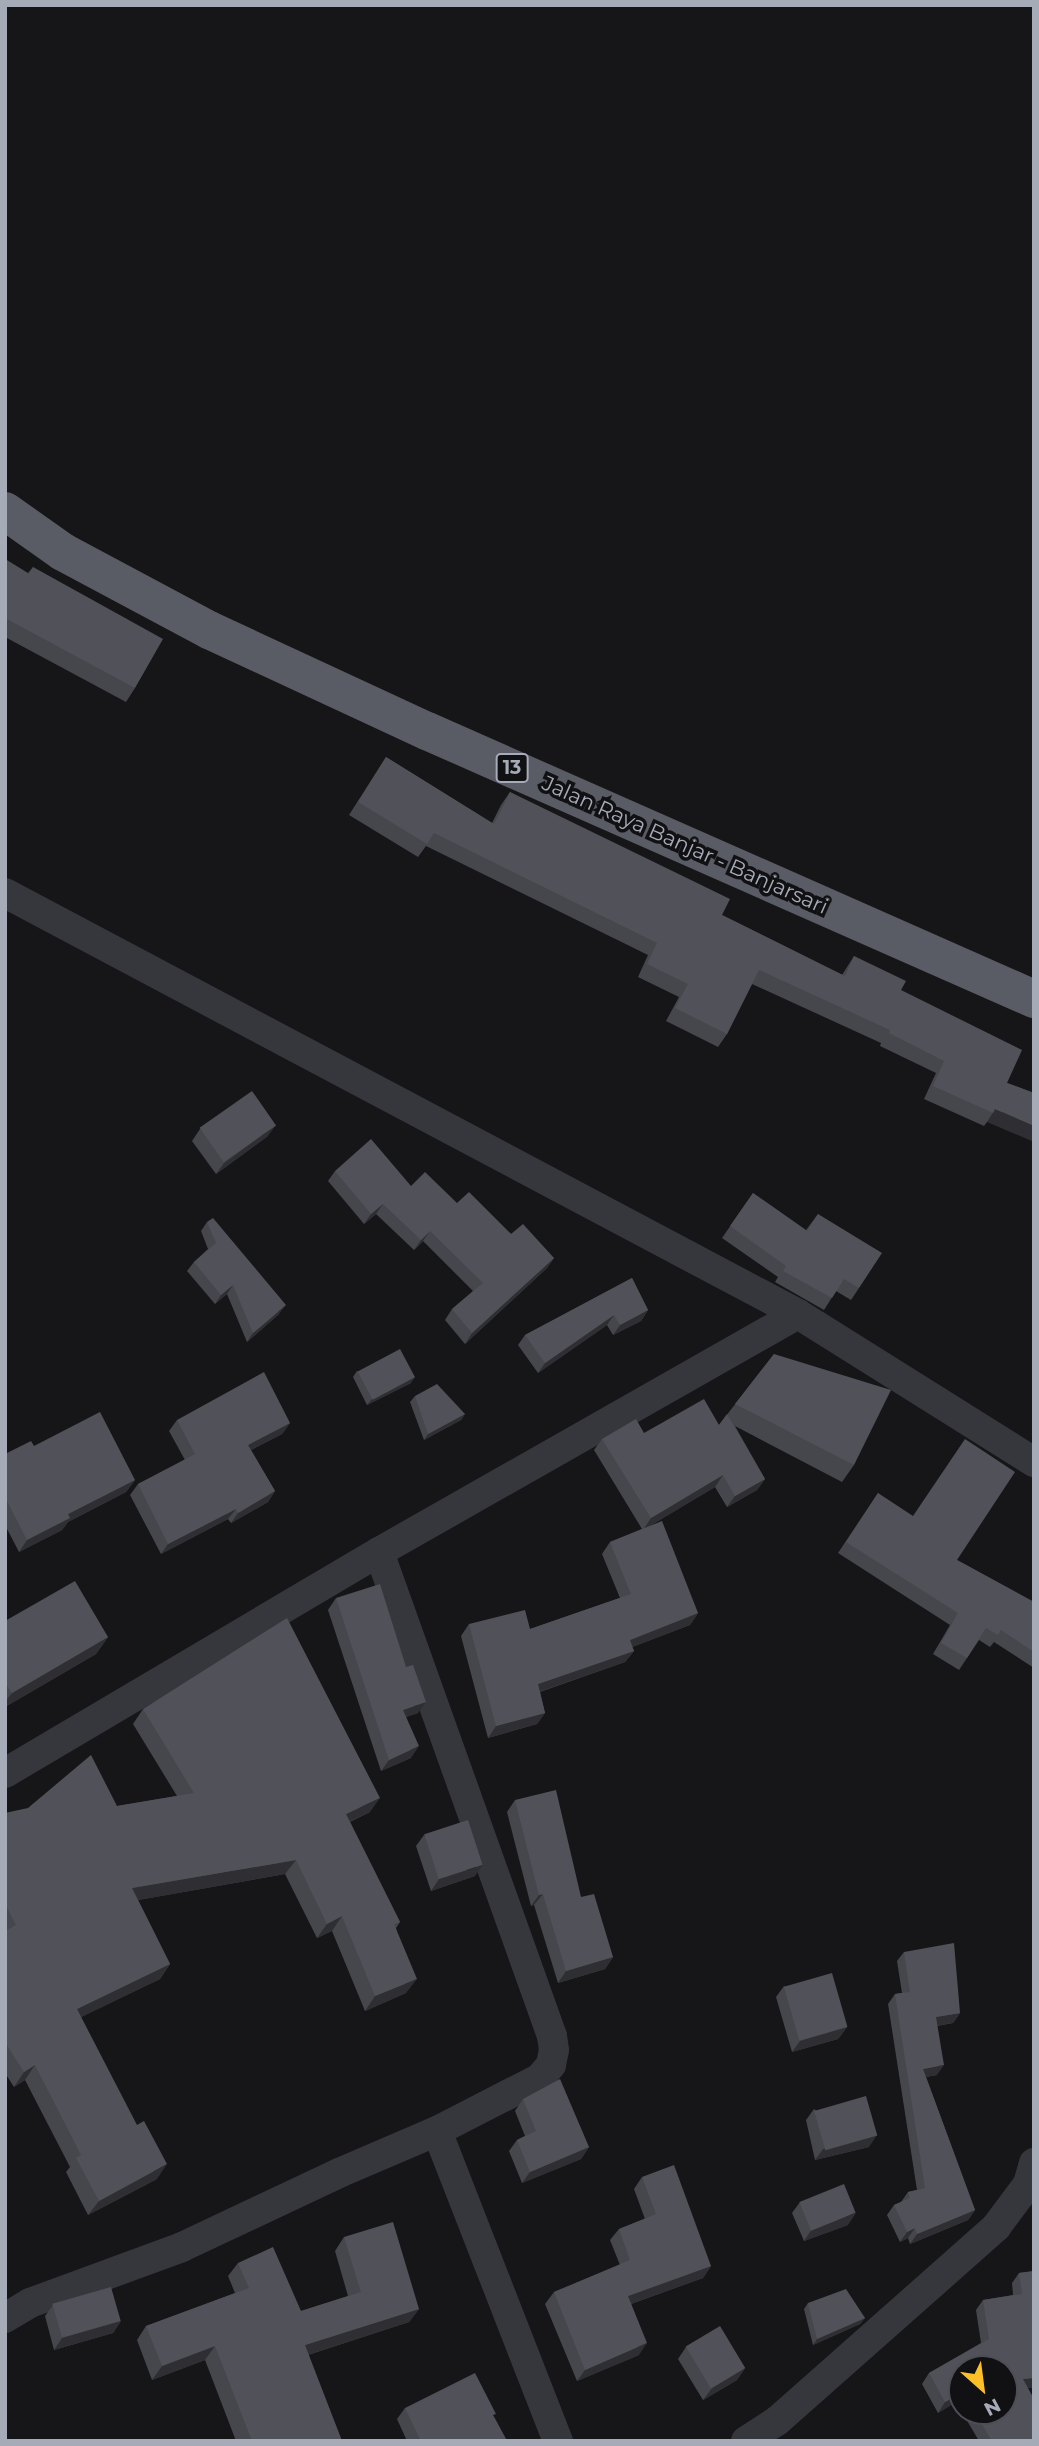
<!DOCTYPE html>
<style>
body{margin:0}
#map{position:relative;width:1039px;height:2446px;overflow:hidden;background:#161518;font-family:Montserrat,sans-serif}
div>[style]{position:absolute}
.minor>*{height:30px;margin:-15px;padding:0 15px;transform-origin:15px;border-radius:15px;background:#36373d}
.trunk>*{height:38px;margin:-19px;padding:0 19px;transform-origin:19px;border-radius:19px;background:#5a5c65}
.wall>*{inset:0;background:#46474d}
.shaded-wall>*{inset:0;background:#2f2f33}
.building>*{inset:0;background:#515259;transform-origin:0 0}
span{translate:-50% -50%;white-space:nowrap;text-align:center;line-height:1.15;-webkit-text-stroke:7px #111013;paint-order:stroke}
.shield-label span{padding:2px 5px;background:#111013;border:2px solid;border-radius:5px;-webkit-text-stroke-width:0}
.shield-label{font-size:19px;color:#a6abb8;font-weight:700}
.street-label{font-size:21px;color:#a6abb8}
.frame{position:absolute;inset:0;border:7px solid #a6abb8;pointer-events:none}
.north{position:absolute;left:948px;top:2355px;width:70px;height:70px;box-sizing:border-box;background:#111013;border:2px solid #4d4e55;border-radius:50%;rotate:152deg;font-size:19px;font-weight:700;line-height:28px;text-align:center;color:#a6abb8}
.north::after{content:'';display:block;margin:auto;width:24px;height:32px;background:#fdbf28;clip-path:polygon(50% 0,100% 100%,50% 72%,0 100%)}
</style>
<div id="map">
<div class="minor">
<i style="left:5px;top:893px;width:898px;rotate:27.96deg"></i>
<i style="left:798px;top:1314px;width:279px;rotate:32.1deg"></i>
<i style="left:5px;top:1773px;width:434px;rotate:-30.6deg"></i>
<i style="left:379px;top:1552px;width:482px;rotate:-29.6deg"></i>
<i style="left:437px;top:2131px;width:333px;rotate:68.7deg"></i>
<i style="left:5px;top:2318px;width:29px;rotate:-31deg"></i>
<i style="left:30px;top:2303px;width:162px;rotate:-20.2deg"></i>
<i style="left:182px;top:2247px;width:174px;rotate:-25.2deg"></i>
<i style="left:339px;top:2173px;width:107px;rotate:-23.2deg"></i>
<i style="left:437px;top:2131px;width:116px;rotate:-27.2deg"></i>
<i style="left:540px;top:2078px;width:17px;rotate:-50deg"></i>
<i style="left:551px;top:2065px;width:15px;rotate:-79deg"></i>
<i style="left:554px;top:2050px;width:14px;rotate:-98deg"></i>
<i style="left:552px;top:2036px;width:514px;rotate:-109.67deg"></i>
<i style="left:746px;top:2441px;width:37px;rotate:-33deg"></i>
<i style="left:777px;top:2421px;width:293px;rotate:-41.5deg"></i>
<i style="left:996px;top:2227px;width:54px;rotate:-53.3deg"></i>
<i style="left:1028px;top:2184px;width:22px;rotate:-74deg"></i>
</div>
<div class="trunk">
<i style="left:5px;top:511px;width:71px;rotate:35.3deg"></i>
<i style="left:63px;top:552px;width:166px;rotate:28.1deg"></i>
<i style="left:209px;top:630px;width:240px;rotate:24.9deg"></i>
<i style="left:427px;top:731px;width:664px;rotate:23.82deg"></i>
</div>
<div class="wall">
<i style="clip-path:polygon(5px 559px,28px 573px,33px 567px,135px 688px,126px 702px,5px 637px)"></i>
<i style="clip-path:polygon(386px 757px,492px 823px,501px 805px,510px 792px,722px 915px,842px 975px,854px 956px,901px 990px,1007px 1083px,1034px 1093px,987px 1122px,984px 1126px,924px 1099px,936px 1073px,880px 1046px,881px 1043px,752px 984px,727px 1034px,718px 1047px,666px 1021px,679px 997px,638px 977px,648px 955px,426px 846px,418px 857px,349px 815px)"></i>
<i style="clip-path:polygon(200px 1129px,268px 1136px,216px 1174px,192px 1141px)"></i>
<i style="clip-path:polygon(335px 1171px,411px 1186px,457px 1203px,554px 1258px,547px 1268px,465px 1344px,445px 1320px,452px 1309px,473px 1291px,423px 1241px,414px 1250px,376px 1214px,364px 1224px,328px 1181px)"></i>
<i style="clip-path:polygon(753px 1193px,806px 1230px,818px 1214px,859px 1288px,851px 1300px,836px 1291px,824px 1310px,775px 1282px,778px 1277px,722px 1238px)"></i>
<i style="clip-path:polygon(207px 1222px,279px 1314px,247px 1342px,227px 1294px,215px 1304px,187px 1271px,194px 1262px,208px 1249px,201px 1231px)"></i>
<i style="clip-path:polygon(632px 1278px,648px 1310px,641px 1321px,613px 1335px,607px 1325px,538px 1373px,518px 1345px,525px 1335px)"></i>
<i style="clip-path:polygon(774px 1354px,854px 1465px,842px 1482px,735px 1426px,765px 1479px,757px 1490px,727px 1507px,715px 1487px,648px 1527px,698px 1613px,690px 1625px,632px 1647px,634px 1651px,625px 1662px,540px 1692px,545px 1713px,537px 1724px,488px 1738px,461px 1636px,469px 1624px,530px 1629px,620px 1598px,602px 1554px,610px 1542px,642px 1529px,594px 1450px,602px 1439px,644px 1433px,719px 1425px)"></i>
<i style="clip-path:polygon(357px 1371px,411px 1383px,367px 1405px,353px 1377px)"></i>
<i style="clip-path:polygon(415px 1396px,465px 1414px,461px 1420px,424px 1440px,410px 1402px)"></i>
<i style="clip-path:polygon(177px 1420px,290px 1423px,282px 1434px,251px 1450px,275px 1491px,268px 1502px,231px 1523px,228px 1519px,161px 1554px,130px 1495px,138px 1484px,185px 1460px,169px 1431px)"></i>
<i style="clip-path:polygon(34px 1446px,135px 1480px,126px 1492px,68px 1522px,62px 1530px,19px 1552px,5px 1525px,5px 1454px)"></i>
<i style="clip-path:polygon(878px 1493px,957px 1560px,1034px 1602px,1034px 1668px,994px 1642px,990px 1647px,979px 1640px,959px 1670px,933px 1654px,950px 1625px,838px 1553px)"></i>
<i style="clip-path:polygon(336px 1598px,418px 1713px,406px 1717px,411px 1758px,381px 1771px,328px 1610px)"></i>
<i style="clip-path:polygon(5px 1621px,108px 1637px,96px 1654px,5px 1707px)"></i>
<i style="clip-path:polygon(143px 1709px,370px 1812px,350px 1822px,400px 1922px,396px 1928px,406px 1993px,365px 2011px,332px 1931px,317px 1938px,285px 1874px,138px 1900px,170px 1964px,160px 1979px,81px 2017px,157px 2179px,88px 2215px,66px 2172px,70px 2167px,25px 2080px,14px 2087px,5px 2073px,5px 1813px,117px 1806px,177px 1796px,133px 1724px)"></i>
<i style="clip-path:polygon(515px 1800px,581px 1897px,613px 1957px,605px 1969px,558px 1983px,534px 1905px,531px 1906px,507px 1812px)"></i>
<i style="clip-path:polygon(424px 1835px,475px 1876px,431px 1891px,416px 1846px)"></i>
<i style="clip-path:polygon(904px 1952px,960px 2013px,953px 2023px,937px 2026px,937px 2075px,926px 2077px,975px 2210px,968px 2220px,910px 2244px,908px 2238px,900px 2242px,887px 2215px,894px 2205px,901px 2202px,908px 2192px,917px 2190px,888px 2004px,895px 1994px,902px 1993px,897px 1961px)"></i>
<i style="clip-path:polygon(784px 1986px,847px 2027px,838px 2039px,792px 2052px,776px 1997px)"></i>
<i style="clip-path:polygon(523px 2099px,589px 2147px,581px 2159px,522px 2183px,509px 2151px,517px 2140px,525px 2136px,515px 2111px)"></i>
<i style="clip-path:polygon(814px 2109px,869px 2147px,815px 2160px,806px 2120px)"></i>
<i style="clip-path:polygon(642px 2177px,711px 2266px,703px 2278px,631px 2304px,639px 2355px,577px 2381px,545px 2304px,554px 2292px,620px 2265px,610px 2240px,619px 2229px,645px 2219px,634px 2189px)"></i>
<i style="clip-path:polygon(800px 2202px,848px 2225px,804px 2241px,792px 2213px)"></i>
<i style="clip-path:polygon(344px 2237px,419px 2309px,409px 2322px,308px 2355px,342px 2441px,236px 2441px,205px 2360px,152px 2380px,137px 2340px,146px 2326px,235px 2293px,228px 2276px,238px 2263px,301px 2311px,348px 2296px,335px 2251px)"></i>
<i style="clip-path:polygon(evenodd,1034px 2271px,1034px 2387px,1028px 2388px,1034px 2441px,979px 2441px,956px 2402px,938px 2413px,922px 2384px,929px 2373px,981px 2343px,976px 2310px,983px 2300px,1013px 2295px,1012px 2283px,1019px 2273px,1034px 2271px,962px 2369px,1004px 2411px,962px 2411px,962px 2369px)"></i>
<i style="clip-path:polygon(808px 2303px,865px 2318px,860px 2324px,813px 2345px,804px 2309px)"></i>
<i style="clip-path:polygon(53px 2305px,121px 2321px,113px 2333px,54px 2350px,45px 2316px)"></i>
<i style="clip-path:polygon(686px 2347px,745px 2368px,737px 2380px,703px 2400px,678px 2359px)"></i>
<i style="clip-path:polygon(405px 2408px,494px 2417px,507px 2441px,407px 2441px,397px 2419px)"></i>
</div>
<div class="shaded-wall">
<i style="clip-path:polygon(995px 1109px,1034px 1126px,1034px 1142px,987px 1122px)"></i>
<i style="clip-path:polygon(276px 1125px,268px 1136px,216px 1174px,224px 1163px)"></i>
<i style="clip-path:polygon(383px 1204px,376px 1214px,364px 1224px,371px 1214px)"></i>
<i style="clip-path:polygon(430px 1231px,423px 1241px,414px 1250px,421px 1240px)"></i>
<i style="clip-path:polygon(554px 1258px,547px 1268px,465px 1344px,472px 1333px)"></i>
<i style="clip-path:polygon(233px 1285px,227px 1294px,215px 1304px,221px 1295px)"></i>
<i style="clip-path:polygon(286px 1305px,279px 1314px,247px 1342px,253px 1333px)"></i>
<i style="clip-path:polygon(648px 1310px,641px 1321px,613px 1335px,620px 1325px)"></i>
<i style="clip-path:polygon(614px 1315px,607px 1325px,538px 1373px,545px 1363px)"></i>
<i style="clip-path:polygon(415px 1377px,411px 1383px,367px 1405px,372px 1399px)"></i>
<i style="clip-path:polygon(465px 1414px,461px 1420px,424px 1440px,428px 1434px)"></i>
<i style="clip-path:polygon(290px 1423px,282px 1434px,241px 1455px,248px 1445px)"></i>
<i style="clip-path:polygon(723px 1475px,715px 1487px,643px 1530px,651px 1518px)"></i>
<i style="clip-path:polygon(765px 1479px,757px 1490px,727px 1507px,735px 1496px)"></i>
<i style="clip-path:polygon(135px 1480px,126px 1492px,68px 1522px,62px 1530px,19px 1552px,27px 1540px,68px 1514px)"></i>
<i style="clip-path:polygon(275px 1491px,268px 1502px,231px 1523px,238px 1513px)"></i>
<i style="clip-path:polygon(236px 1509px,228px 1519px,161px 1554px,168px 1544px)"></i>
<i style="clip-path:polygon(698px 1613px,690px 1625px,622px 1651px,630px 1640px)"></i>
<i style="clip-path:polygon(108px 1637px,96px 1654px,5px 1707px,5px 1702px,12px 1693px)"></i>
<i style="clip-path:polygon(634px 1651px,625px 1662px,530px 1695px,538px 1684px)"></i>
<i style="clip-path:polygon(426px 1702px,418px 1713px,394px 1721px,403px 1710px)"></i>
<i style="clip-path:polygon(545px 1713px,537px 1724px,488px 1738px,496px 1726px)"></i>
<i style="clip-path:polygon(419px 1746px,411px 1758px,381px 1771px,389px 1760px)"></i>
<i style="clip-path:polygon(380px 1798px,370px 1812px,336px 1828px,346px 1814px)"></i>
<i style="clip-path:polygon(296px 1860px,285px 1874px,122px 1903px,132px 1888px)"></i>
<i style="clip-path:polygon(483px 1865px,475px 1876px,431px 1891px,439px 1879px)"></i>
<i style="clip-path:polygon(543px 1894px,534px 1905px,531px 1906px,539px 1895px)"></i>
<i style="clip-path:polygon(342px 1916px,332px 1931px,317px 1938px,327px 1924px)"></i>
<i style="clip-path:polygon(613px 1957px,605px 1969px,558px 1983px,566px 1971px)"></i>
<i style="clip-path:polygon(170px 1964px,160px 1979px,67px 2024px,77px 2009px)"></i>
<i style="clip-path:polygon(417px 1979px,406px 1993px,365px 2011px,375px 1996px)"></i>
<i style="clip-path:polygon(960px 2013px,953px 2023px,929px 2027px,936px 2017px)"></i>
<i style="clip-path:polygon(847px 2027px,838px 2039px,792px 2052px,800px 2041px)"></i>
<i style="clip-path:polygon(35px 2065px,25px 2080px,14px 2087px,24px 2072px)"></i>
<i style="clip-path:polygon(944px 2065px,937px 2075px,916px 2079px,923px 2069px)"></i>
<i style="clip-path:polygon(877px 2135px,869px 2147px,815px 2160px,823px 2149px)"></i>
<i style="clip-path:polygon(589px 2147px,581px 2159px,522px 2183px,530px 2172px)"></i>
<i style="clip-path:polygon(167px 2164px,157px 2179px,88px 2215px,99px 2201px)"></i>
<i style="clip-path:polygon(975px 2210px,968px 2220px,910px 2244px,917px 2234px)"></i>
<i style="clip-path:polygon(856px 2213px,848px 2225px,804px 2241px,812px 2229px)"></i>
<i style="clip-path:polygon(915px 2228px,908px 2238px,900px 2242px,907px 2232px)"></i>
<i style="clip-path:polygon(711px 2266px,703px 2278px,619px 2308px,628px 2296px)"></i>
<i style="clip-path:polygon(419px 2309px,409px 2322px,295px 2359px,305px 2345px)"></i>
<i style="clip-path:polygon(865px 2318px,860px 2324px,813px 2345px,817px 2339px)"></i>
<i style="clip-path:polygon(121px 2321px,113px 2333px,54px 2350px,62px 2338px)"></i>
<i style="clip-path:polygon(647px 2343px,639px 2355px,577px 2381px,585px 2370px)"></i>
<i style="clip-path:polygon(215px 2346px,205px 2360px,152px 2380px,162px 2366px)"></i>
<i style="clip-path:polygon(745px 2368px,737px 2380px,703px 2400px,712px 2388px)"></i>
<i style="clip-path:polygon(1034px 2378px,1034px 2387px,1016px 2390px,1023px 2379px)"></i>
<i style="clip-path:polygon(962px 2393px,956px 2402px,938px 2413px,945px 2402px)"></i>
</div>
<div class="building">
<i style="clip-path:polygon(5px 559px,29px 574px,33px 567px,163px 639px,135px 688px,5px 618px)"></i>
<i style="clip-path:polygon(386px 757px,494px 824px,510px 792px,730px 899px,722px 915px,845px 976px,854px 956px,906px 981px,901px 990px,1022px 1050px,1007px 1083px,1034px 1093px,1034px 1126px,995px 1109px,993px 1113px,933px 1086px,944px 1061px,889px 1033px,890px 1030px,759px 970px,727px 1034px,675px 1008px,688px 984px,647px 964px,657px 943px,434px 833px,427px 844px,358px 802px)"></i>
<i style="left:252px;top:1091px;width:42px;height:64px;rotate:55deg"></i>
<i style="clip-path:polygon(371px 1139px,411px 1186px,425px 1172px,457px 1203px,469px 1192px,511px 1234px,523px 1224px,554px 1258px,472px 1333px,452px 1309px,483px 1283px,430px 1231px,421px 1240px,383px 1204px,371px 1214px,335px 1171px)"></i>
<i style="clip-path:polygon(753px 1193px,807px 1231px,818px 1214px,882px 1253px,859px 1288px,844px 1279px,832px 1298px,783px 1271px,786px 1266px,730px 1226px)"></i>
<i style="clip-path:polygon(213px 1218px,286px 1305px,253px 1333px,233px 1285px,221px 1295px,194px 1262px,216px 1243px,207px 1222px)"></i>
<i style="clip-path:polygon(632px 1278px,648px 1310px,620px 1325px,614px 1315px,545px 1363px,525px 1335px)"></i>
<i style="left:400px;top:1349px;width:32px;height:48px;rotate:62deg"></i>
<i style="clip-path:polygon(774px 1354px,891px 1390px,854px 1465px,735px 1404px)"></i>
<i style="clip-path:polygon(264px 1372px,290px 1423px,248px 1445px,275px 1491px,238px 1513px,236px 1509px,168px 1544px,138px 1484px,195px 1454px,177px 1420px)"></i>
<i style="clip-path:polygon(437px 1384px,465px 1414px,428px 1434px,415px 1396px)"></i>
<i style="clip-path:polygon(704px 1399px,719px 1425px,727px 1414px,765px 1479px,735px 1496px,723px 1475px,651px 1518px,602px 1439px,636px 1419px,644px 1433px)"></i>
<i style="clip-path:polygon(100px 1412px,135px 1480px,68px 1514px,70px 1518px,27px 1540px,5px 1497px,5px 1454px,31px 1441px,34px 1446px)"></i>
<i style="clip-path:polygon(965px 1439px,1015px 1472px,957px 1560px,1034px 1602px,1034px 1652px,1001px 1630px,998px 1635px,986px 1628px,967px 1658px,941px 1643px,958px 1613px,846px 1542px,878px 1493px,913px 1516px)"></i>
<i style="clip-path:polygon(662px 1521px,698px 1613px,630px 1640px,634px 1651px,538px 1684px,545px 1713px,496px 1726px,469px 1624px,525px 1610px,530px 1629px,631px 1594px,610px 1542px)"></i>
<i style="clip-path:polygon(75px 1581px,108px 1637px,12px 1693px,5px 1683px,5px 1621px)"></i>
<i style="clip-path:polygon(380px 1584px,406px 1667px,413px 1665px,426px 1702px,403px 1710px,419px 1746px,389px 1760px,336px 1598px)"></i>
<i style="clip-path:polygon(287px 1618px,380px 1798px,346px 1814px,400px 1922px,394px 1924px,417px 1979px,375px 1996px,342px 1916px,327px 1924px,296px 1860px,132px 1888px,170px 1964px,77px 2009px,137px 2125px,144px 2121px,167px 2164px,99px 2201px,76px 2158px,81px 2155px,35px 2065px,24px 2072px,5px 2042px,5px 1931px,16px 1925px,5px 1904px,5px 1813px,28px 1808px,91px 1755px,117px 1806px,194px 1793px,143px 1709px)"></i>
<i style="clip-path:polygon(556px 1790px,581px 1897px,594px 1894px,613px 1957px,566px 1971px,543px 1894px,539px 1895px,515px 1800px)"></i>
<i style="left:468px;top:1820px;width:47px;height:46px;rotate:72deg"></i>
<i style="clip-path:polygon(954px 1943px,960px 2013px,936px 2017px,944px 2065px,923px 2069px,975px 2210px,917px 2234px,915px 2228px,907px 2232px,894px 2205px,910px 2198px,908px 2192px,925px 2188px,895px 1994px,910px 1992px,904px 1952px)"></i>
<i style="left:832px;top:1973px;width:56px;height:50px;rotate:74deg"></i>
<i style="clip-path:polygon(560px 2079px,589px 2147px,530px 2172px,517px 2140px,536px 2131px,523px 2099px)"></i>
<i style="left:866px;top:2096px;width:41px;height:54px;rotate:74deg"></i>
<i style="clip-path:polygon(674px 2165px,711px 2266px,628px 2296px,647px 2343px,585px 2370px,554px 2292px,630px 2260px,619px 2229px,656px 2214px,642px 2177px)"></i>
<i style="left:844px;top:2184px;width:31px;height:48px;rotate:68deg"></i>
<i style="clip-path:polygon(393px 2222px,419px 2309px,305px 2345px,342px 2441px,252px 2441px,215px 2346px,162px 2366px,146px 2326px,249px 2288px,238px 2263px,273px 2247px,301px 2311px,361px 2292px,344px 2237px)"></i>
<i style="clip-path:polygon(1034px 2271px,1034px 2378px,1023px 2379px,1034px 2399px,1034px 2441px,992px 2441px,974px 2411px,1004px 2411px,1004px 2369px,962px 2369px,962px 2393px,945px 2402px,929px 2373px,989px 2339px,983px 2300px,1022px 2294px,1019px 2273px)"></i>
<i style="left:111px;top:2287px;width:35px;height:61px;rotate:74deg"></i>
<i style="clip-path:polygon(846px 2289px,865px 2318px,817px 2339px,808px 2303px)"></i>
<i style="left:720px;top:2326px;width:49px;height:40px;rotate:59deg"></i>
<i style="clip-path:polygon(475px 2373px,496px 2414px,493px 2415px,507px 2441px,421px 2441px,405px 2408px)"></i>
</div>
<div class="shield-label">
<span style="left:512px;top:768px">13</span>
</div>
<div class="street-label">
<span style="left:685px;top:845px;rotate:24deg">Jalan Raya Banjar - Banjarsari</span>
</div>
<div class="frame"></div>
<div class="north">N</div>
</div>
